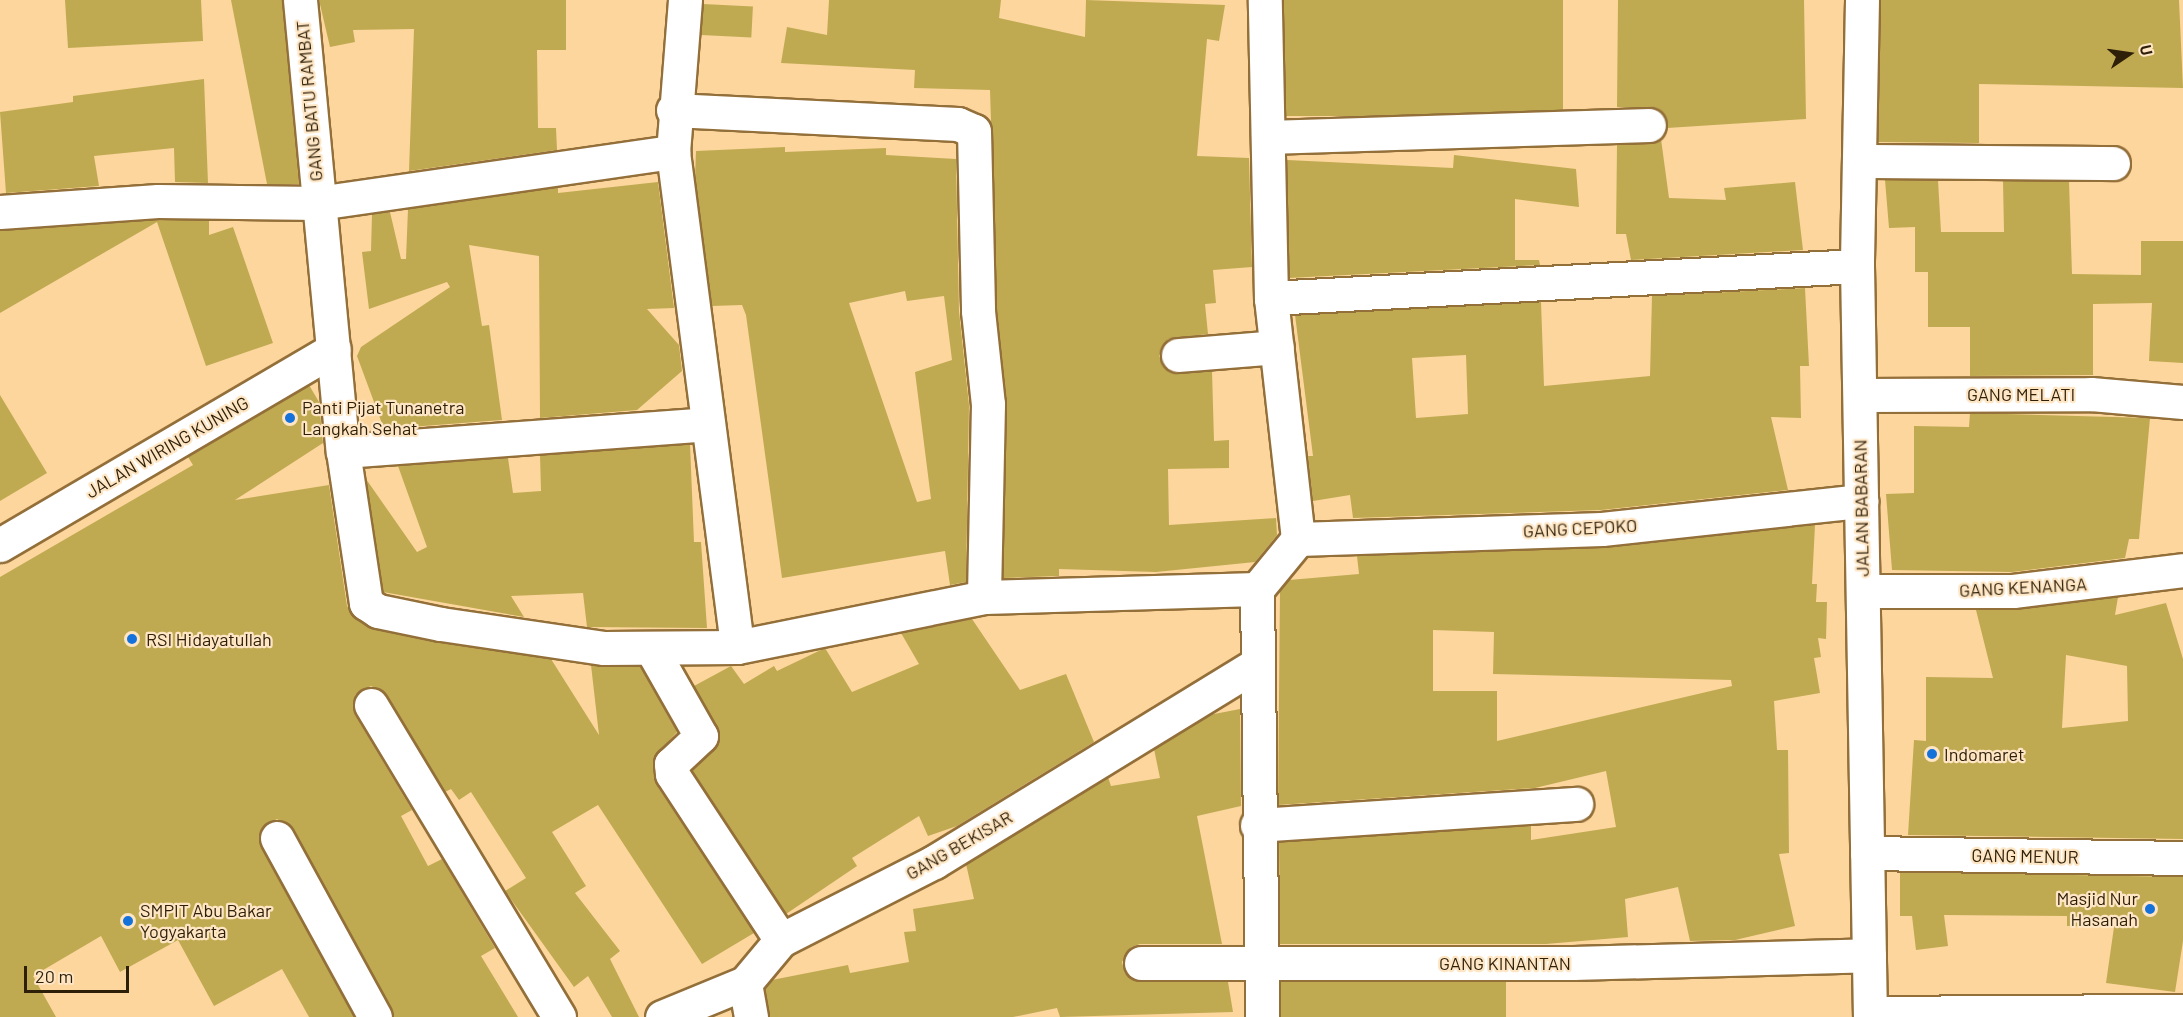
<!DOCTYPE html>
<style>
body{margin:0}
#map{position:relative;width:2183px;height:1017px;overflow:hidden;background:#fdd69d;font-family:Barlow,sans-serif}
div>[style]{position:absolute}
.building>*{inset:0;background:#bfaa51;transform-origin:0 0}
.roads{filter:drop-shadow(2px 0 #936f39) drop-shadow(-2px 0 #936f39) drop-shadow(0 2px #936f39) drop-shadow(0 -2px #936f39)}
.minor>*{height:33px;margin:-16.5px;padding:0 16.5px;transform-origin:16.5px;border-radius:16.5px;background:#fff}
.dots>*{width:16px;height:16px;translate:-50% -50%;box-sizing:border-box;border:3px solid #fee6c5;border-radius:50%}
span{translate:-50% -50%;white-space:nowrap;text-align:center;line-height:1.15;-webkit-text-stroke:4.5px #fee6c5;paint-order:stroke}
.street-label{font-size:18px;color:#2e1f08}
.poi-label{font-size:18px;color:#2e1f08}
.left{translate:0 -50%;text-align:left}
.right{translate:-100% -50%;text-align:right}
.north{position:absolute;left:2099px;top:24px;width:60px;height:60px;-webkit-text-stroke:4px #fee6c5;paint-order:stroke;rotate:77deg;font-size:16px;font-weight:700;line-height:24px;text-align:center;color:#2e1f08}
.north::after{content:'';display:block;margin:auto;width:21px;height:27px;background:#2e1f08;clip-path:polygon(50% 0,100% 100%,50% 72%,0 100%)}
.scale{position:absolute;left:24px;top:966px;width:105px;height:27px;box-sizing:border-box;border:3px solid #2e1f08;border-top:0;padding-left:8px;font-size:18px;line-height:21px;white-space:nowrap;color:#2e1f08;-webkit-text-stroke:4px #fee6c5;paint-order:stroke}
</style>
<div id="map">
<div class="building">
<i style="clip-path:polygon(65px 0,201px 0,203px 41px,68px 48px)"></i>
<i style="clip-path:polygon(231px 0,282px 0,299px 184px,267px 184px)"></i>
<i style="clip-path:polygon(319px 0,566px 0,566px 50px,537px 50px,538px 128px,556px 128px,557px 150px,409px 171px,414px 29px,353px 30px,355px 42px,330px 47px)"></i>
<i style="clip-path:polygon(829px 0,1001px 0,999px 18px,1085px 37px,1086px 0,1225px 5px,1219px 41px,1207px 39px,1197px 156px,1249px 158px,1252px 267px,1213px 270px,1216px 303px,1205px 304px,1208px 334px,1168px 339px,1159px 356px,1171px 372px,1212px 371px,1214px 441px,1229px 440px,1229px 468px,1168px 469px,1169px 525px,1276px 518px,1277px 535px,1255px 562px,1156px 572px,1059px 569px,1059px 576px,1003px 578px,1007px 404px,997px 310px,990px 90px,914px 88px,915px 70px,781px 63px,787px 27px,827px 35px)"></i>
<i style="left:1284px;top:0;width:279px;height:116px"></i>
<i style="clip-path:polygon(1618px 0,1804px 0,1806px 119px,1667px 128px,1657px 108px,1617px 107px)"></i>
<i style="clip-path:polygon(1881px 0,2179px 0,2183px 88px,1979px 84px,1979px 143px,1878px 142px)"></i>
<i style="left:703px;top:4px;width:50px;height:31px;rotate:3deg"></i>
<i style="clip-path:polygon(204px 79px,208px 183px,175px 182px,174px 148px,94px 156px,99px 186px,6px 193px,0 112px,73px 102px,73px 96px)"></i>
<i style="clip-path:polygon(1661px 139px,1669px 198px,1726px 200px,1724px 188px,1795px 182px,1803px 250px,1631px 260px,1626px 234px,1616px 234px,1617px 145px)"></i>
<i style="clip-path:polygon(evenodd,785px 147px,785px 152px,886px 148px,886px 155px,956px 159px,959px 311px,969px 405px,966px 582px,950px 585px,945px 551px,782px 578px,746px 315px,742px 305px,712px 306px,695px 178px,696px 151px,785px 147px,905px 291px,907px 301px,944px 296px,952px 360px,915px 372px,931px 499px,917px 502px,849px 303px,905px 291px)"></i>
<i style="clip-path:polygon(1454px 155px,1576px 169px,1579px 207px,1515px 199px,1515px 260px,1539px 260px,1540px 265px,1289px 278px,1287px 160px,1453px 168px)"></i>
<i style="clip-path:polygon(1885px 180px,1938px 180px,1941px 232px,2004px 232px,2003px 181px,2069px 181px,2072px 274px,2141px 275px,2141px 241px,2183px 241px,2183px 363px,2149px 361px,2152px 303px,2093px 304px,2093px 375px,1970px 376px,1970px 327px,1928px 327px,1928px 272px,1915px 272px,1915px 227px,1889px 228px)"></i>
<i style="clip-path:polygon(658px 182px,674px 308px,647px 309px,679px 345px,682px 371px,637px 410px,540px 418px,539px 256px,469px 245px,482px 326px,489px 325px,502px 420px,384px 429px,357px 356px,361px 347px,450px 287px,447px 282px,369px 309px,362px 252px,371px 251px,372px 214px,390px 212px,401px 259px,406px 259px,408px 209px,558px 187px,558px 193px)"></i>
<i style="clip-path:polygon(159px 220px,209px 220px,209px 235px,233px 227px,273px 343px,206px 366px,157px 222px,0 313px,0 231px)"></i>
<i style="clip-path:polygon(evenodd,1805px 288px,1809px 366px,1800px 366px,1801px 418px,1771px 417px,1788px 490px,1601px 510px,1353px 518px,1350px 495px,1313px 501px,1308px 456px,1313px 456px,1295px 315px,1541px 302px,1544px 386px,1650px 376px,1652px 296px,1805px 288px,1466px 355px,1468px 414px,1416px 418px,1412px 358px,1466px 355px)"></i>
<i style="clip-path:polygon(309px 385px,319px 402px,323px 443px,235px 500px,329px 485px,347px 606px,355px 618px,374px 629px,551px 659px,599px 735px,591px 665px,640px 666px,677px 732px,654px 757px,656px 784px,754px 933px,702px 964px,598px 805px,552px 832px,586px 886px,575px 893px,620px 951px,610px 959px,639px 1017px,612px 1017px,588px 976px,574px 987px,505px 891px,526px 878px,471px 792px,459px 800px,451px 789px,445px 792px,387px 695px,371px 686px,355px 695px,355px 715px,412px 810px,401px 816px,428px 866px,442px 859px,495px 948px,481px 956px,518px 1017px,394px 1017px,293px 829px,277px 819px,261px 829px,261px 847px,354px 1017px,309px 1017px,282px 969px,214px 1006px,178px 940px,120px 972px,101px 936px,33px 976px,56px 1017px,0 1017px,0 577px,193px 465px,188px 457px)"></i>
<i style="clip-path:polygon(0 395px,47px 473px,0 501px)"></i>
<i style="clip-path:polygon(1970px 413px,2150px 418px,2139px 539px,2129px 539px,2125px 558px,2012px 572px,1892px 570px,1886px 494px,1914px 493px,1914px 426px,1969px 427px)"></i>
<i style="clip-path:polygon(690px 444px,694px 542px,701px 542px,707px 628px,587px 627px,583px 593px,511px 596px,524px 617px,383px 592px,366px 479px,417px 552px,427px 547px,398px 466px,508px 458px,513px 493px,541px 491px,540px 455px)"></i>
<i style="clip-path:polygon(evenodd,1815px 525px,1812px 584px,1817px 584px,1816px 602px,1827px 602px,1826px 639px,1818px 638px,1821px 657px,1814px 658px,1820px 693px,1774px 701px,1777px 750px,1788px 750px,1789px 853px,1779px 854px,1795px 926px,1735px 940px,1690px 941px,1678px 887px,1625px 899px,1628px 937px,1546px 944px,1280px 944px,1279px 842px,1531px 826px,1531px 840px,1616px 827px,1606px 771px,1535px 788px,1278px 805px,1280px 591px,1289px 580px,1359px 574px,1357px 556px,1603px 548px,1815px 525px,1433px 630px,1494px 632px,1493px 674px,1731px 680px,1732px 686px,1497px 741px,1497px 691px,1433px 691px,1433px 630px)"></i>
<i style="clip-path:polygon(evenodd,2118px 597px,2115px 615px,2166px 603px,2183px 659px,2183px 839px,1908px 835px,1914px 740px,1926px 741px,1926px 677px,1993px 678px,1976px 610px,2118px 597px,2066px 655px,2127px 666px,2128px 721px,2062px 728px,2066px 655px)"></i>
<i style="clip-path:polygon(972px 619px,1020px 690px,1066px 674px,1094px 742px,957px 826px,928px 836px,919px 816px,852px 858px,857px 866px,786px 914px,692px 770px,714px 749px,720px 735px,694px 686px,731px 666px,744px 684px,774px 666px,777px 671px,825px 648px,852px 692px,919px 664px,901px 633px)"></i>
<i style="clip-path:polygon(1240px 709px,1241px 806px,1197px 816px,1222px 944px,1140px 944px,1131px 947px,1122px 962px,1125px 973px,1140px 982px,1228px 982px,1233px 1012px,1060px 1017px,1057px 1008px,1013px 1017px,769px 1017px,765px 988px,772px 980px,848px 965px,850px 973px,909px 962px,904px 932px,916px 931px,913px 909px,974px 899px,966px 864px,1108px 777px,1111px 786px,1160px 778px,1154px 749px,1209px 715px)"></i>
<i style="clip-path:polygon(1900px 872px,2183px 877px,2183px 941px,2175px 992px,2106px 983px,2114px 927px,2067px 926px,2067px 916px,1944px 915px,1948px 946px,1916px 950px,1912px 916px,1900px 916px)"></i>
<i style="left:1280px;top:982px;width:226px;height:35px"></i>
</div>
<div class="roads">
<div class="minor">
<i style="left:300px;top:0;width:453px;rotate:84.6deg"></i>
<i style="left:343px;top:451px;width:154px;rotate:81.4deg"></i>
<i style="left:366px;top:603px;width:14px;rotate:34deg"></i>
<i style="left:378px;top:611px;width:64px;rotate:11.7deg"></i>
<i style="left:441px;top:624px;width:165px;rotate:8.4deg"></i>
<i style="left:604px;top:648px;width:133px;rotate:-0.4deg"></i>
<i style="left:737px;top:647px;width:252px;rotate:-11.4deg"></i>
<i style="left:984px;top:597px;width:273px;rotate:-1.7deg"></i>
<i style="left:1257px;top:589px;width:65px;rotate:-50.6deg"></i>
<i style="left:1298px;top:539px;width:243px;rotate:-96.4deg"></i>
<i style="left:1271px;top:298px;width:298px;rotate:-91.2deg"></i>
<i style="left:685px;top:0;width:152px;rotate:94.5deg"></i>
<i style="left:673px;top:152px;width:499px;rotate:82.6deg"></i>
<i style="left:1862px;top:0;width:266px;rotate:91.1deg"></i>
<i style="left:1857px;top:266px;width:751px;rotate:89.01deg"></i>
<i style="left:673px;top:110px;width:285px;rotate:2.8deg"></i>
<i style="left:958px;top:124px;width:17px;rotate:24deg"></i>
<i style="left:974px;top:131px;width:180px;rotate:88.7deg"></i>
<i style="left:978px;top:311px;width:94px;rotate:83.9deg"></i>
<i style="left:988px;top:404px;width:193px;rotate:91.2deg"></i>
<i style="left:1268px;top:137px;width:381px;rotate:-1.8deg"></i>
<i style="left:1859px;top:161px;width:254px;rotate:0.5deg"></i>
<i style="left:0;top:212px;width:158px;rotate:-4deg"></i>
<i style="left:158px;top:201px;width:160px;rotate:0.7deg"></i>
<i style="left:318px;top:203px;width:359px;rotate:-8.2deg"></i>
<i style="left:1271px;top:298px;width:587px;rotate:-3.13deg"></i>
<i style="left:1178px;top:355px;width:99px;rotate:-4.6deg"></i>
<i style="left:1860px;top:395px;width:231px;rotate:-0.2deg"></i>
<i style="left:2091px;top:394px;width:92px;rotate:5deg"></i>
<i style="left:343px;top:451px;width:365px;rotate:-4.2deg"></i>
<i style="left:1298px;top:539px;width:304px;rotate:-1.9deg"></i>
<i style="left:1602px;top:529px;width:261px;rotate:-6.2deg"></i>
<i style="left:0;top:545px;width:387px;rotate:-30.4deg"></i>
<i style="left:1257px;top:589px;width:428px;rotate:89.3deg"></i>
<i style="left:1863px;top:591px;width:150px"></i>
<i style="left:2013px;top:591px;width:171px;rotate:-7deg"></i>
<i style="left:651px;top:648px;width:101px;rotate:60.4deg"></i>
<i style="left:701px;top:736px;width:41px;rotate:137deg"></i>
<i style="left:671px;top:764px;width:10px;rotate:84deg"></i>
<i style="left:672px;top:774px;width:199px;rotate:56.7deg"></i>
<i style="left:371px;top:705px;width:364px;rotate:58.9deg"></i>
<i style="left:1257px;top:825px;width:320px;rotate:-3.8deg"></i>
<i style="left:277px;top:838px;width:204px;rotate:61.3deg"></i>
<i style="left:1867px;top:853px;width:316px;rotate:0.9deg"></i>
<i style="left:1141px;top:963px;width:432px"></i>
<i style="left:1573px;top:963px;width:296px;rotate:-1.5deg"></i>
<i style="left:745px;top:983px;width:35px;rotate:80deg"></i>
<i style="left:1870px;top:1013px;width:313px;rotate:-0.4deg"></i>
<i style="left:662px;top:1017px;width:90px;rotate:-22.3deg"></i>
<i style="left:745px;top:983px;width:56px;rotate:-50.1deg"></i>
<i style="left:781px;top:940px;width:172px;rotate:-27deg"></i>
<i style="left:934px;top:862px;width:379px;rotate:-31.5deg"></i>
</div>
</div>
<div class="dots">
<i style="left:290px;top:418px;background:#1572db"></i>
<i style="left:132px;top:639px;background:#1572db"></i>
<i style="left:1932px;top:754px;background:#1572db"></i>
<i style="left:2150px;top:909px;background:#1572db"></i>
<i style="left:128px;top:921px;background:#1572db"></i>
</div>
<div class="street-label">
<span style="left:309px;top:101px;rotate:-95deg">GANG BATU RAMBAT</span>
<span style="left:2021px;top:394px">GANG MELATI</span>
<span style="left:167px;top:447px;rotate:-30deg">JALAN WIRING KUNING</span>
<span style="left:1861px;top:508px;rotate:-91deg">JALAN BABARAN</span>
<span style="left:1580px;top:528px;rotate:-3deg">GANG CEPOKO</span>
<span style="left:2023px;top:587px;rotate:-3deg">GANG KENANGA</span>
<span style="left:959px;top:845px;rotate:-30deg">GANG BEKISAR</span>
<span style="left:2025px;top:856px;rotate:1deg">GANG MENUR</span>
<span style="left:1505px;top:963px">GANG KINANTAN</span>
</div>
<div class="poi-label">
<span class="left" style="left:302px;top:418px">Panti Pijat Tunanetra<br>Langkah Sehat</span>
<span class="left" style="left:146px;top:639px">RSI Hidayatullah</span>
<span class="left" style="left:1944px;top:754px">Indomaret</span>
<span class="right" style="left:2138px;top:909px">Masjid Nur<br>Hasanah</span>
<span class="left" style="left:140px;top:921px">SMPIT Abu Bakar<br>Yogyakarta</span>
</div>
<div class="north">U</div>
<div class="scale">20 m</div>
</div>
